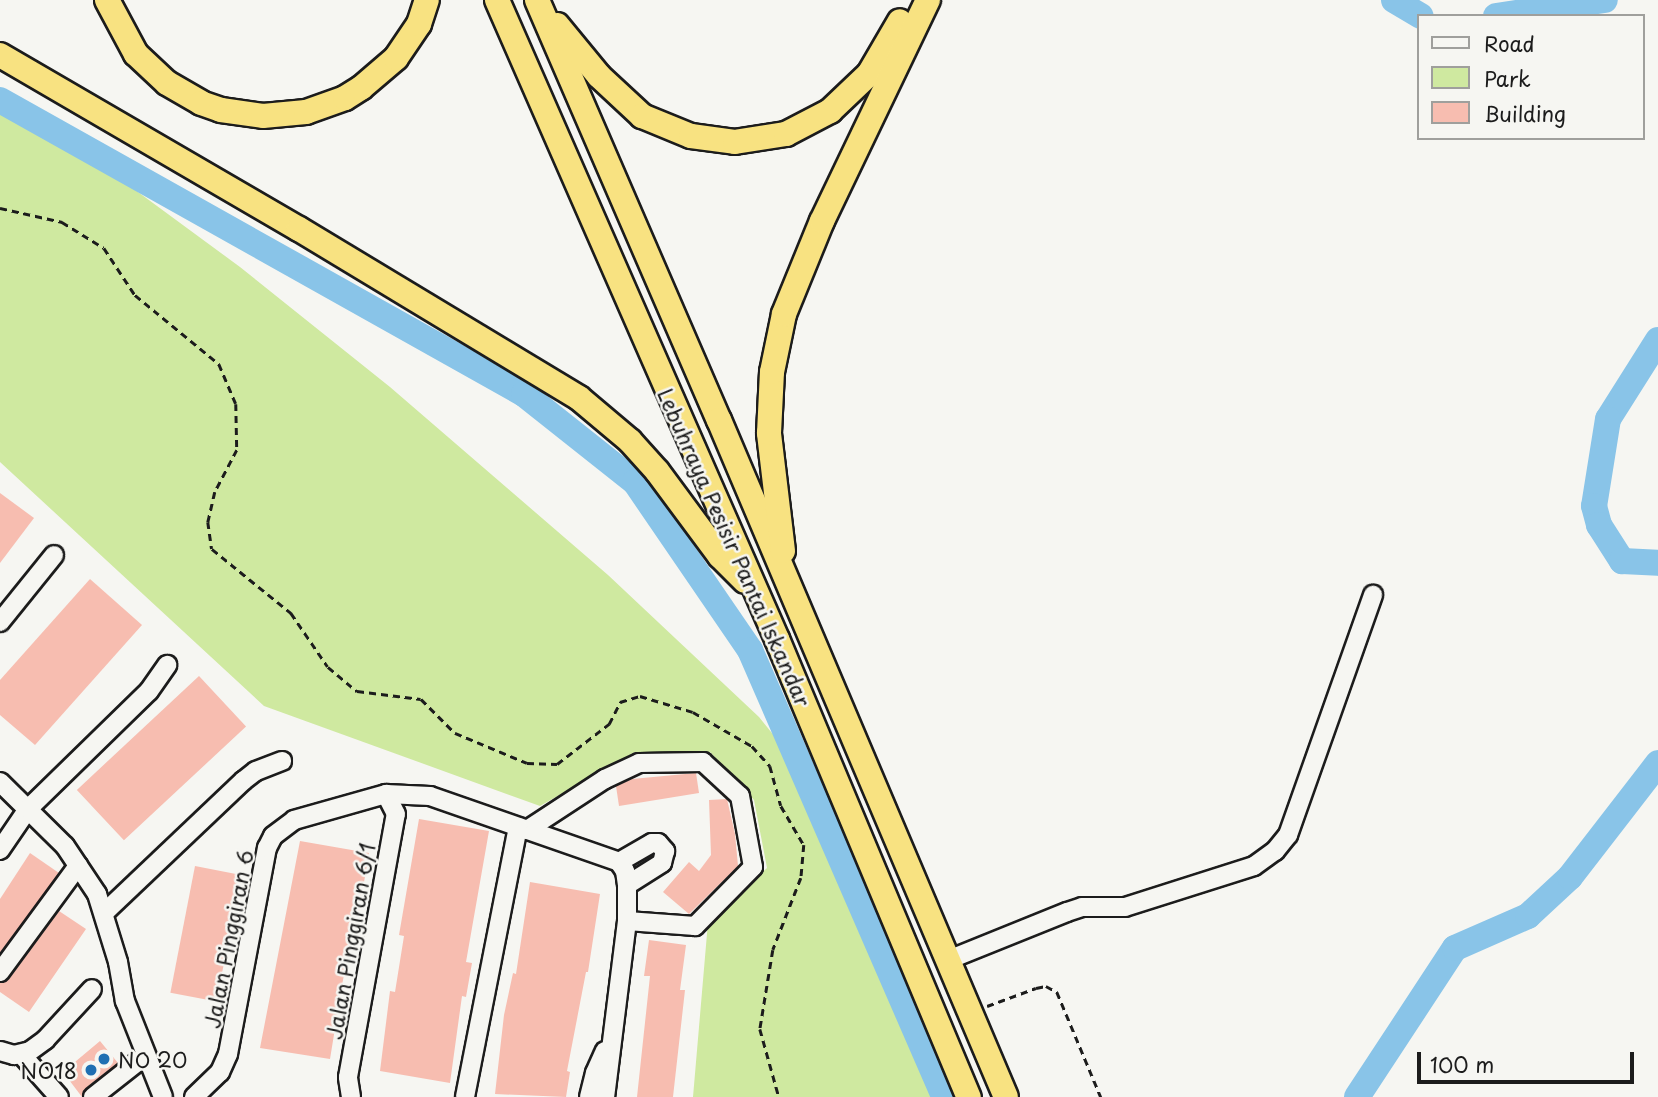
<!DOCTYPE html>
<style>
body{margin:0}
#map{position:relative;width:1658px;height:1097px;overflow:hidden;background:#f6f6f2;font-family:"Playpen Sans",sans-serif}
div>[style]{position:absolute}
.green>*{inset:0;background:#cfe9a0}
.river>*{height:26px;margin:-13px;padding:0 13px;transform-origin:13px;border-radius:13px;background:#89c4e8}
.building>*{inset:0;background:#f7bdb0;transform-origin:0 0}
.path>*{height:2.5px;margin-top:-1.25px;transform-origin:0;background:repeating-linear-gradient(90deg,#1c1c1c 0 7px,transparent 0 12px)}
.roads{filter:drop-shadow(2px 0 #1c1c1c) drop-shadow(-2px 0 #1c1c1c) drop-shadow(0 2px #1c1c1c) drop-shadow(0 -2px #1c1c1c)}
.minor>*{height:18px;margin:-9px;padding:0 9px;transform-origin:9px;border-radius:9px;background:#f6f6f2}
.highway>*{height:24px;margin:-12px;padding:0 12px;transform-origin:12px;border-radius:12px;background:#f8e281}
.dots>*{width:19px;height:19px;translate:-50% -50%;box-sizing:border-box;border:4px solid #f6f6f2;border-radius:50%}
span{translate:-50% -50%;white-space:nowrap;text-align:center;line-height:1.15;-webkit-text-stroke:5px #f6f6f2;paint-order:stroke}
.street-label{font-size:21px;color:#1c1c1c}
.poi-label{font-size:21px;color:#1c1c1c}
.left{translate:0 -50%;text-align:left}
.right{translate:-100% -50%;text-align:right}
.legend{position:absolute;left:1417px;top:14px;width:228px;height:126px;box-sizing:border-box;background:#f6f6f2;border:2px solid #9f9f9c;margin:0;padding:9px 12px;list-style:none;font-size:21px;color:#1c1c1c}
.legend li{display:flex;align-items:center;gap:14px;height:35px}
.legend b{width:35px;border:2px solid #9f9f9c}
.scale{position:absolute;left:1417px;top:1052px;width:217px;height:32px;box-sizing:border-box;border:4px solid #1c1c1c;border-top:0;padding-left:9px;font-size:21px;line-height:24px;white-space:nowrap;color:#1c1c1c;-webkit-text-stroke:5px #f6f6f2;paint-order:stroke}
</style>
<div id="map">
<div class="green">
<i style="clip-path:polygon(0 102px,58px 135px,123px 181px,240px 267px,390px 387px,608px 575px,759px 717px,784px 748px,820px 818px,936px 1097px,693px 1097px,708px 922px,767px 868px,754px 800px,710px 752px,635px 752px,540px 806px,264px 706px,0 462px)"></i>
</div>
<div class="river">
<i style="left:1394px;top:0;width:31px;rotate:31deg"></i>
<i style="left:1496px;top:16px;width:110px;rotate:-8.4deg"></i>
<i style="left:0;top:100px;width:601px;rotate:29.3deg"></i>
<i style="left:524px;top:394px;width:142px;rotate:38.4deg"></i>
<i style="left:635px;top:482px;width:204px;rotate:55.6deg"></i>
<i style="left:750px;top:650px;width:487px;rotate:66.5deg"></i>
<i style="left:1658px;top:340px;width:93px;rotate:122.3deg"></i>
<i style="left:1608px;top:419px;width:88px;rotate:99.1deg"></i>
<i style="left:1594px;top:506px;width:20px;rotate:75deg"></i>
<i style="left:1599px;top:525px;width:43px;rotate:57.4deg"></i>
<i style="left:1622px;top:561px;width:36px;rotate:3deg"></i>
<i style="left:1357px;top:1097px;width:178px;rotate:-56.7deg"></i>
<i style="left:1455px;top:948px;width:80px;rotate:-23.7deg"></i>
<i style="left:1528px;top:916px;width:57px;rotate:-42.9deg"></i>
<i style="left:1570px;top:877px;width:144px;rotate:-52.3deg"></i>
</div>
<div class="building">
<i style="clip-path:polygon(0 493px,34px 518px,0 563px)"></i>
<i style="clip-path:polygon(90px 579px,142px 625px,35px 745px,0 715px,0 680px)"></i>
<i style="left:199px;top:676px;width:69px;height:167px;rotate:47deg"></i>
<i style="clip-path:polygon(696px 773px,699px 793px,619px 806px,616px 786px,632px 779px)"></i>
<i style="clip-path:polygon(727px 799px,735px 834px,738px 866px,689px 914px,663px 892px,689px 862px,699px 871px,711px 855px,709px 800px)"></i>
<i style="clip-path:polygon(419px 819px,489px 831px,466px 962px,472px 963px,466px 997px,462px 996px,450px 1083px,380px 1071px,390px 991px,395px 992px,404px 936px,399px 935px)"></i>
<i style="clip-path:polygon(300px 841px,369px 853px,355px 935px,353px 934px,343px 980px,330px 1059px,260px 1048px)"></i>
<i style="clip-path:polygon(30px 853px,59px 873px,0 953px,0 899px)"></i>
<i style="left:195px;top:866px;width:47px;height:129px;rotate:11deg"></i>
<i style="clip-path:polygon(530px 882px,600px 894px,588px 972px,586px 972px,567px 1071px,570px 1072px,566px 1097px,495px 1094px,504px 1015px,513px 973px,516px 974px)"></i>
<i style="clip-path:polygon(59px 911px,86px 929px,29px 1012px,0 992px,0 983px,9px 979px)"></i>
<i style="clip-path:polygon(649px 940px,686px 945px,680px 990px,685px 990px,673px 1097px,637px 1097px,650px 976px,644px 976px)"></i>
<i style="clip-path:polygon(100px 1041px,118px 1063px,86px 1088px,82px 1097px,63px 1072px)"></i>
</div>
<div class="path">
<i style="left:0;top:208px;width:64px;rotate:12.7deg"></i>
<i style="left:62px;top:222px;width:49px;rotate:31.8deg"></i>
<i style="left:104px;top:248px;width:56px;rotate:56.6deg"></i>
<i style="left:135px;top:295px;width:109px;rotate:39.4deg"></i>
<i style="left:219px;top:364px;width:43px;rotate:67deg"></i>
<i style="left:236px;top:404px;width:46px;rotate:88.8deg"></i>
<i style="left:237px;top:450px;width:47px;rotate:117.6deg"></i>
<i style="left:215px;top:492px;width:31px;rotate:103deg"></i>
<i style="left:208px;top:522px;width:27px;rotate:82deg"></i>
<i style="left:212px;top:549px;width:102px;rotate:39deg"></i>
<i style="left:291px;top:613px;width:65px;rotate:55.6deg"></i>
<i style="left:328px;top:667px;width:38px;rotate:40deg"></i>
<i style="left:357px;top:691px;width:64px;rotate:7.1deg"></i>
<i style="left:421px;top:699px;width:48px;rotate:45deg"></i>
<i style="left:455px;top:733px;width:78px;rotate:22.6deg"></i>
<i style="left:527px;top:763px;width:30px;rotate:2deg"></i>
<i style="left:557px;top:764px;width:66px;rotate:-37.6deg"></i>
<i style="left:609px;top:724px;width:25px;rotate:-63deg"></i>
<i style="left:620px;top:702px;width:21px;rotate:-17deg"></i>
<i style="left:640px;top:696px;width:55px;rotate:16.8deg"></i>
<i style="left:693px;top:712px;width:68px;rotate:30deg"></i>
<i style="left:752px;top:746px;width:27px;rotate:48deg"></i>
<i style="left:770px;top:766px;width:41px;rotate:74.6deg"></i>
<i style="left:781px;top:806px;width:45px;rotate:59.5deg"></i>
<i style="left:804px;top:845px;width:33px;rotate:95deg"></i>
<i style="left:801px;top:878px;width:77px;rotate:111.3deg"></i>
<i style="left:773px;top:950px;width:80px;rotate:99.3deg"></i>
<i style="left:760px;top:1029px;width:71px;rotate:74.4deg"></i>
<i style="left:987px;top:1006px;width:52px;rotate:-20.2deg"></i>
<i style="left:1036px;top:988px;width:10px;rotate:-11deg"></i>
<i style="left:1046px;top:986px;width:13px;rotate:29deg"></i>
<i style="left:1057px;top:992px;width:114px;rotate:67.3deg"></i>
</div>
<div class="roads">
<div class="minor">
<i style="left:0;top:622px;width:86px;rotate:-51.1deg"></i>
<i style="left:0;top:782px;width:91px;rotate:44.6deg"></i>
<i style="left:65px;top:846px;width:58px;rotate:56.3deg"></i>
<i style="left:97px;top:894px;width:71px;rotate:72.8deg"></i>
<i style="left:118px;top:962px;width:40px;rotate:80deg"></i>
<i style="left:125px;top:1001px;width:103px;rotate:68.4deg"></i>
<i style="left:527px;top:830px;width:93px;rotate:-33.2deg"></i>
<i style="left:605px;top:779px;width:38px;rotate:-25deg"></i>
<i style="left:639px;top:763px;width:64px;rotate:-0.9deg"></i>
<i style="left:703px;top:762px;width:50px;rotate:42.6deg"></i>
<i style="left:740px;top:796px;width:72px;rotate:79.6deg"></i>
<i style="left:753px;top:867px;width:83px;rotate:134.5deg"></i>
<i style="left:695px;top:926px;width:68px;rotate:-175.8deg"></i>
<i style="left:0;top:850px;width:50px;rotate:-55.7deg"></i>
<i style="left:28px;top:809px;width:169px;rotate:-44.3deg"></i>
<i style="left:149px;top:691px;width:32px;rotate:-55deg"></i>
<i style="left:619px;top:862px;width:38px;rotate:-30deg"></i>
<i style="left:652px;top:843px;width:6px"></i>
<i style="left:658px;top:843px;width:11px;rotate:49deg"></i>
<i style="left:665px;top:851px;width:12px;rotate:104deg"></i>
<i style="left:662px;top:863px;width:41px;rotate:147.8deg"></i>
<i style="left:104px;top:913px;width:192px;rotate:-43.5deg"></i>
<i style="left:243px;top:781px;width:16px;rotate:-38deg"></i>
<i style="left:256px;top:771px;width:28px;rotate:-21deg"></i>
<i style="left:948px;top:960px;width:128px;rotate:-22deg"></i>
<i style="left:1067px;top:912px;width:16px;rotate:-18deg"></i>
<i style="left:1082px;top:907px;width:43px"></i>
<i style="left:1125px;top:907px;width:135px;rotate:-17.6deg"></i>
<i style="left:1254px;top:866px;width:26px;rotate:-36deg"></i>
<i style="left:1275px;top:851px;width:21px;rotate:-51deg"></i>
<i style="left:1288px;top:835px;width:255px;rotate:-70.5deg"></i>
<i style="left:0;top:972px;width:132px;rotate:-53.7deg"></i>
<i style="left:0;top:1051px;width:15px;rotate:16deg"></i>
<i style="left:14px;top:1055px;width:16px;rotate:-14deg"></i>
<i style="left:30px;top:1051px;width:19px;rotate:-36deg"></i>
<i style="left:45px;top:1040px;width:69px;rotate:-47.3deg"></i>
<i style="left:21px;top:1054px;width:57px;rotate:48.5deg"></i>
<i style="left:93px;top:1097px;width:66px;rotate:-38.3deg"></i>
<i style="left:194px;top:1097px;width:36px;rotate:-44deg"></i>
<i style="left:220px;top:1072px;width:20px;rotate:-66deg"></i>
<i style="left:228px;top:1054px;width:210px;rotate:-79.3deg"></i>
<i style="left:267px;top:848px;width:13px;rotate:-63deg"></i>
<i style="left:273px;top:836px;width:26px;rotate:-37deg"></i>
<i style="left:294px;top:820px;width:96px;rotate:-15.8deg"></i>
<i style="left:386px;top:794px;width:44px;rotate:2.6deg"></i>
<i style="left:430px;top:796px;width:200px;rotate:19.2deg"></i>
<i style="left:619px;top:862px;width:11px;rotate:56deg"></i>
<i style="left:625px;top:871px;width:14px;rotate:82deg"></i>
<i style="left:627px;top:885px;width:36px;rotate:90deg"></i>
<i style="left:627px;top:921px;width:177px;rotate:97.1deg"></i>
<i style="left:351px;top:1097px;width:20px;rotate:-99deg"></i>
<i style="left:348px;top:1077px;width:267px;rotate:-79.7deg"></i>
<i style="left:396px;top:814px;width:22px;rotate:-117deg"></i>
<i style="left:465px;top:1097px;width:275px;rotate:-78.9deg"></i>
<i style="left:589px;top:1097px;width:25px;rotate:-76deg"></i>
<i style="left:595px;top:1073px;width:24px;rotate:-66deg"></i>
</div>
<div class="highway">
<i style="left:107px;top:0;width:61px;rotate:61.8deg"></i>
<i style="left:136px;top:54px;width:42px;rotate:43.1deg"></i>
<i style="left:167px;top:83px;width:39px;rotate:30deg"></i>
<i style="left:201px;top:103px;width:21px;rotate:19deg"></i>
<i style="left:221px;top:110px;width:42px;rotate:8.1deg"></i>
<i style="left:263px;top:116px;width:43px;rotate:-5.3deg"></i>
<i style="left:306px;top:112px;width:41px;rotate:-19.7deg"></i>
<i style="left:345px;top:98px;width:19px;rotate:-32deg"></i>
<i style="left:361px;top:88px;width:46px;rotate:-40.6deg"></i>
<i style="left:396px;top:58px;width:41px;rotate:-55.9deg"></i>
<i style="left:419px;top:24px;width:25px;rotate:-72deg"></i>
<i style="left:497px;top:0;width:698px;rotate:66.34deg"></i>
<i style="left:777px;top:639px;width:497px;rotate:67.3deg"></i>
<i style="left:537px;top:0;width:458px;rotate:66.6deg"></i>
<i style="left:719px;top:420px;width:735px;rotate:67.03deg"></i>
<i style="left:557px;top:25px;width:66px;rotate:50.5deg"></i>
<i style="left:599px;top:76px;width:59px;rotate:42.9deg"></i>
<i style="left:642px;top:116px;width:53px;rotate:22.2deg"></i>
<i style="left:691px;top:136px;width:44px;rotate:7.8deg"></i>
<i style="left:735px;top:142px;width:52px;rotate:-8.9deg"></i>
<i style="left:786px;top:134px;width:50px;rotate:-27.6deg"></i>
<i style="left:830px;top:111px;width:54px;rotate:-43.5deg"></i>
<i style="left:869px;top:74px;width:61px;rotate:-59.7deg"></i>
<i style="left:0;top:55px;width:346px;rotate:30.2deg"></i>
<i style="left:299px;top:229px;width:327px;rotate:31.1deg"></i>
<i style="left:579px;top:398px;width:67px;rotate:40.1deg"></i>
<i style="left:630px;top:441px;width:40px;rotate:48deg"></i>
<i style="left:657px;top:471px;width:106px;rotate:53.5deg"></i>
<i style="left:720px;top:556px;width:35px;rotate:45deg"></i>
<i style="left:783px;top:551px;width:119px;rotate:-96.8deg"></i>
<i style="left:769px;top:433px;width:61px;rotate:-87.2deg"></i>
<i style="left:772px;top:372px;width:59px;rotate:-78.3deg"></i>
<i style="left:784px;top:314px;width:100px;rotate:-67.8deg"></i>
<i style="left:822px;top:221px;width:245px;rotate:-64.4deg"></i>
</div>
</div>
<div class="dots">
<i style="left:104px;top:1059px;background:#1f6fb2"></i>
<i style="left:91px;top:1070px;background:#1f6fb2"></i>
</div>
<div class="street-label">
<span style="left:735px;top:547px;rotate:66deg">Lebuhraya Pesisir Pantai Iskandar</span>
<span style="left:228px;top:939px;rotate:-79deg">Jalan Pinggiran 6</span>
<span style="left:350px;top:941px;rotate:-80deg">Jalan Pinggiran 6/1</span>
</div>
<div class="poi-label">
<span class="left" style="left:118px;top:1059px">NO 20</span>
<span class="right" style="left:77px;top:1070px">NO18</span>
</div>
<ul class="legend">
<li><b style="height:9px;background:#f6f6f2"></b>Road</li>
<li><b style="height:19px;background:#cfe9a0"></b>Park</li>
<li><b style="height:19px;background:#f7bdb0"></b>Building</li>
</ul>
<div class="scale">100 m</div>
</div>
